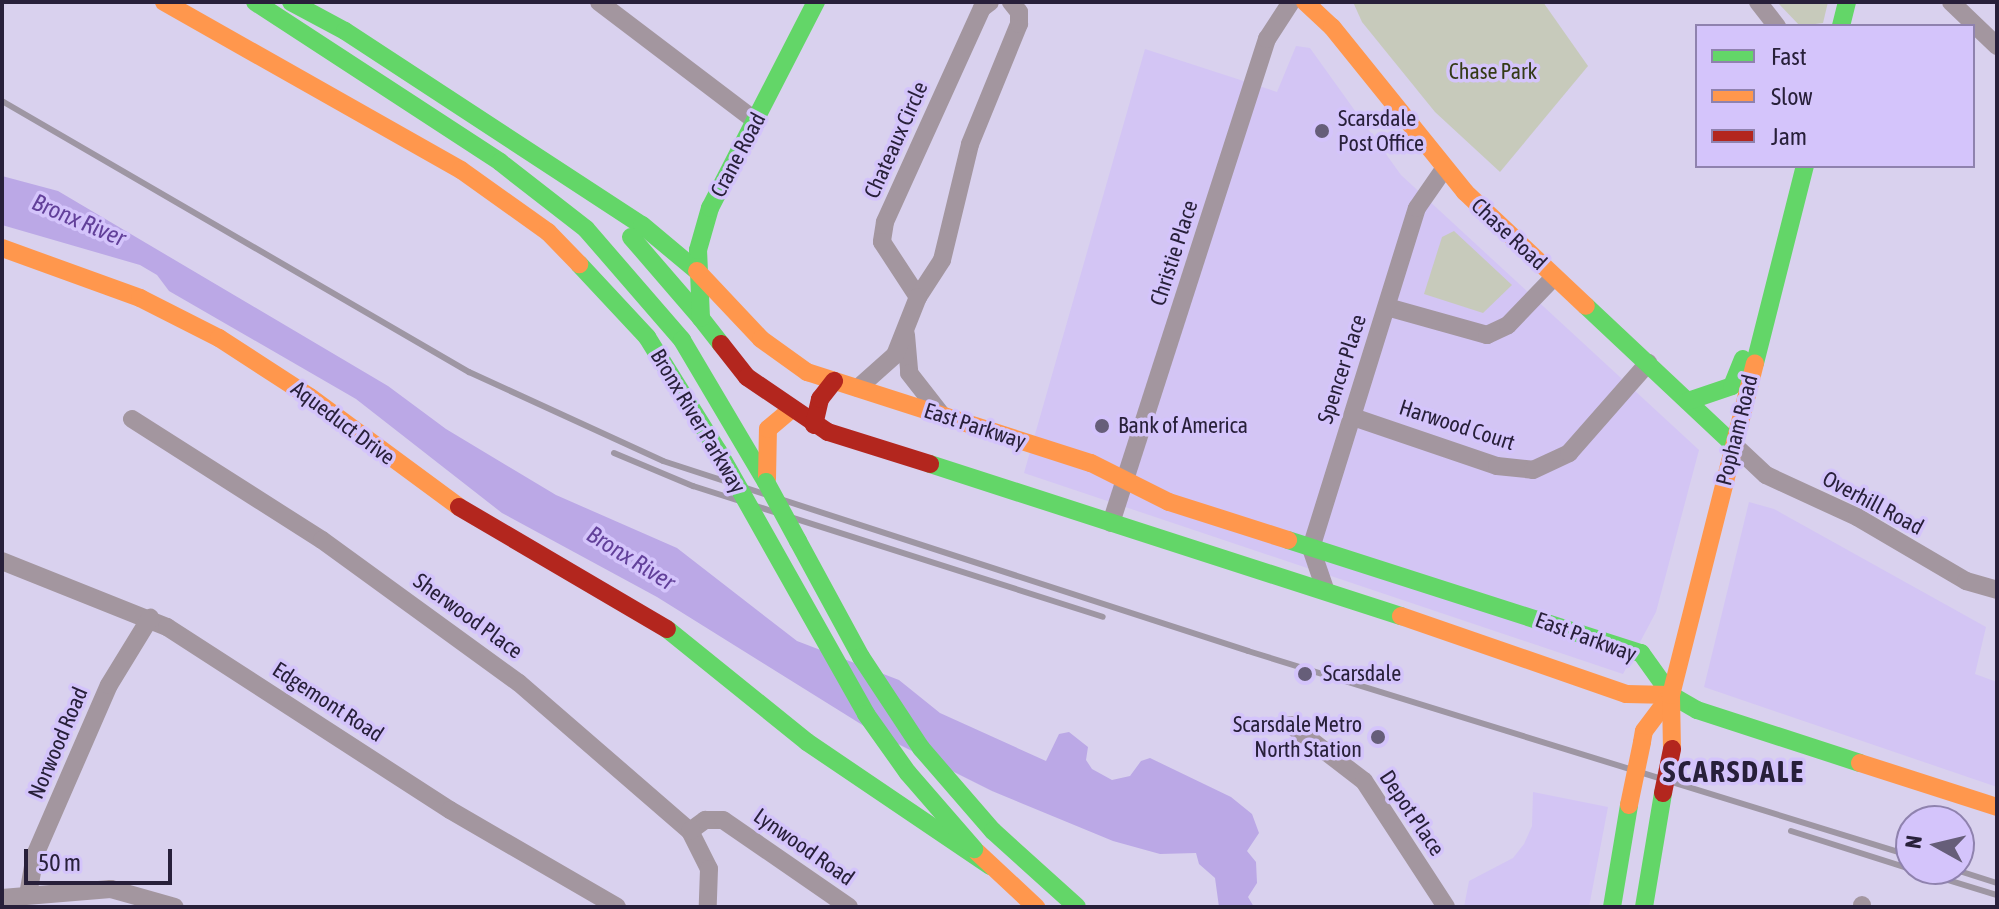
<!DOCTYPE html>
<style>
body{margin:0}
#map{position:relative;width:1999px;height:909px;overflow:hidden;background:#d9d1ee;font-family:"Asap Condensed",sans-serif}
div>[style]{position:absolute}
.built>*{inset:0;background:#d3c5f4}
.green>*{inset:0;background:#c7cabb}
.water>*{inset:0;background:#bba8e6}
.street>*{height:18px;margin:-9px;padding:0 9px;transform-origin:9px;border-radius:9px;background:#a3969f}
.fast>*{height:18px;margin:-9px;padding:0 9px;transform-origin:9px;border-radius:9px;background:#63d668}
.slow>*{height:18px;margin:-9px;padding:0 9px;transform-origin:9px;border-radius:9px;background:#ff974d}
.jam>*{height:18px;margin:-9px;padding:0 9px;transform-origin:9px;border-radius:9px;background:#b3261e}
.rail>*{height:6px;margin:-3px;padding:0 3px;transform-origin:3px;border-radius:3px;background:#9e96a3}
.fast-bridge>*{height:18px;margin:-9px;padding:0 9px;transform-origin:9px;border-radius:9px;background:#63d668}
.slow-bridge>*{height:18px;margin:-9px;padding:0 9px;transform-origin:9px;border-radius:9px;background:#ff974d}
.jam-bridge>*{height:18px;margin:-9px;padding:0 9px;transform-origin:9px;border-radius:9px;background:#b3261e}
.dots>*{width:22px;height:22px;translate:-50% -50%;box-sizing:border-box;border:4px solid #d4c4fb;border-radius:50%}
span{translate:-50% -50%;white-space:nowrap;text-align:center;line-height:1.15;-webkit-text-stroke:7px #d4c4fb;paint-order:stroke}
.park-label{font-size:22px;color:#343b17}
.poi-label{font-size:22px;color:#28203a}
.left{translate:0 -50%;text-align:left}
.right{translate:-100% -50%;text-align:right}
.street-label{font-size:22px;color:#28203a}
.water-label{font-size:24px;color:#62409a;font-style:italic}
.district-label{font-size:30px;color:#28203a;font-weight:700;letter-spacing:2px}
.frame{position:absolute;inset:0;border:4px solid #28203a;pointer-events:none}
.legend{position:absolute;left:1695px;top:24px;width:280px;height:144px;box-sizing:border-box;background:#d4c4fb;border:2px solid #8f82ae;margin:0;padding:10px 14px;list-style:none;font-size:24px;color:#28203a}
.legend li{display:flex;align-items:center;gap:16px;height:40px}
.legend b{width:40px;border:2px solid #8f82ae}
.north{position:absolute;left:1895px;top:805px;width:80px;height:80px;box-sizing:border-box;background:#d4c4fb;border:2px solid #8f82ae;border-radius:50%;rotate:278deg;font-size:22px;font-weight:700;line-height:32px;text-align:center;color:#28203a}
.north::after{content:'';display:block;margin:auto;width:28px;height:36px;background:#665e79;clip-path:polygon(50% 0,100% 100%,50% 72%,0 100%)}
.scale{position:absolute;left:24px;top:849px;width:148px;height:36px;box-sizing:border-box;border:4px solid #28203a;border-top:0;padding-left:10px;font-size:24px;line-height:28px;white-space:nowrap;color:#28203a;-webkit-text-stroke:6px #d4c4fb;paint-order:stroke}
</style>
<div id="map">
<div class="built">
<i style="clip-path:polygon(1296px 46px,1310px 48px,1401px 175px,1699px 450px,1656px 612px,1623px 674px,1024px 473px,1145px 49px,1277px 92px)"></i>
<i style="clip-path:polygon(1749px 502px,1774px 509px,1986px 627px,1975px 674px,1997px 682px,1997px 787px,1704px 687px)"></i>
<i style="clip-path:polygon(1533px 792px,1608px 807px,1589px 907px,1464px 907px,1469px 881px,1513px 858px,1524px 844px,1532px 826px)"></i>
</div>
<div class="green">
<i style="clip-path:polygon(1353px 2px,1543px 2px,1588px 66px,1500px 172px,1435px 112px,1362px 22px)"></i>
<i style="clip-path:polygon(1777px 2px,1828px 2px,1823px 23px,1800px 26px)"></i>
<i style="clip-path:polygon(1454px 231px,1512px 285px,1483px 313px,1424px 294px,1442px 237px)"></i>
</div>
<div class="water">
<i style="clip-path:polygon(2px 176px,58px 191px,388px 386px,446px 429px,556px 495px,677px 548px,797px 641px,899px 680px,940px 713px,1046px 761px,1059px 734px,1069px 732px,1088px 747px,1086px 760px,1092px 769px,1112px 780px,1130px 776px,1141px 761px,1150px 758px,1231px 797px,1252px 814px,1259px 833px,1247px 851px,1256px 862px,1257px 883px,1248px 897px,1254px 907px,1219px 907px,1215px 878px,1199px 864px,1196px 853px,1160px 854px,1113px 841px,992px 791px,872px 731px,657px 597px,502px 513px,356px 399px,169px 291px,157px 275px,140px 265px,2px 225px)"></i>
</div>
<div class="street">
<i style="left:599px;top:2px;width:198px;rotate:37.2deg"></i>
<i style="left:990px;top:2px;width:10px;rotate:143deg"></i>
<i style="left:982px;top:8px;width:235px;rotate:114.4deg"></i>
<i style="left:885px;top:222px;width:20px;rotate:99deg"></i>
<i style="left:882px;top:242px;width:66px;rotate:56.8deg"></i>
<i style="left:918px;top:297px;width:44px;rotate:-57deg"></i>
<i style="left:942px;top:260px;width:119px;rotate:-76.4deg"></i>
<i style="left:970px;top:144px;width:130px;rotate:-67.8deg"></i>
<i style="left:1019px;top:24px;width:12px;rotate:-90deg"></i>
<i style="left:1019px;top:12px;width:13px;rotate:-129deg"></i>
<i style="left:1758px;top:2px;width:31px;rotate:52deg"></i>
<i style="left:1951px;top:2px;width:64px;rotate:43.7deg"></i>
<i style="left:1387px;top:307px;width:104px;rotate:15.6deg"></i>
<i style="left:1487px;top:335px;width:23px;rotate:-25deg"></i>
<i style="left:1508px;top:325px;width:66px;rotate:-46.2deg"></i>
<i style="left:906px;top:335px;width:38px;rotate:85deg"></i>
<i style="left:909px;top:373px;width:52px;rotate:52deg"></i>
<i style="left:858px;top:388px;width:50px;rotate:-41.7deg"></i>
<i style="left:895px;top:355px;width:62px;rotate:-68.4deg"></i>
<i style="left:1353px;top:417px;width:152px;rotate:18.8deg"></i>
<i style="left:1497px;top:466px;width:36px;rotate:6deg"></i>
<i style="left:1533px;top:470px;width:40px;rotate:-25deg"></i>
<i style="left:1569px;top:453px;width:120px;rotate:-48.7deg"></i>
<i style="left:132px;top:419px;width:225px;rotate:32.5deg"></i>
<i style="left:322px;top:540px;width:243px;rotate:36deg"></i>
<i style="left:519px;top:683px;width:226px;rotate:40.9deg"></i>
<i style="left:690px;top:831px;width:42px;rotate:63.4deg"></i>
<i style="left:709px;top:869px;width:38px;rotate:92deg"></i>
<i style="left:1734px;top:445px;width:44px;rotate:43.2deg"></i>
<i style="left:1766px;top:475px;width:100px;rotate:24.8deg"></i>
<i style="left:1857px;top:517px;width:126px;rotate:30.4deg"></i>
<i style="left:1966px;top:581px;width:32px;rotate:16deg"></i>
<i style="left:1111px;top:523px;width:509px;rotate:-72.14deg"></i>
<i style="left:1267px;top:39px;width:44px;rotate:-57deg"></i>
<i style="left:2px;top:561px;width:178px;rotate:21.8deg"></i>
<i style="left:167px;top:627px;width:337px;rotate:32.9deg"></i>
<i style="left:450px;top:810px;width:193px;rotate:30.1deg"></i>
<i style="left:1325px;top:589px;width:43px;rotate:-108.9deg"></i>
<i style="left:1311px;top:548px;width:356px;rotate:-72.7deg"></i>
<i style="left:1417px;top:208px;width:47px;rotate:-55.3deg"></i>
<i style="left:1291px;top:725px;width:92px;rotate:37.5deg"></i>
<i style="left:1364px;top:781px;width:150px;rotate:56.9deg"></i>
<i style="left:690px;top:831px;width:19px;rotate:-36deg"></i>
<i style="left:705px;top:820px;width:18px"></i>
<i style="left:723px;top:820px;width:153px;rotate:34.6deg"></i>
<i style="left:28px;top:895px;width:41px;rotate:-80.1deg"></i>
<i style="left:35px;top:855px;width:185px;rotate:-66.5deg"></i>
<i style="left:109px;top:685px;width:79px;rotate:-58.5deg"></i>
<i style="left:2px;top:898px;width:109px;rotate:-4.7deg"></i>
<i style="left:111px;top:889px;width:66px;rotate:15.7deg"></i>
<i style="left:1862px;top:907px;width:2px;rotate:-90deg"></i>
</div>
<div class="fast">
<i style="left:255px;top:2px;width:293px;rotate:33.1deg"></i>
<i style="left:500px;top:162px;width:109px;rotate:37.9deg"></i>
<i style="left:586px;top:229px;width:147px;rotate:49.1deg"></i>
<i style="left:682px;top:340px;width:165px;rotate:59.4deg"></i>
<i style="left:291px;top:2px;width:61px;rotate:28.2deg"></i>
<i style="left:345px;top:31px;width:355px;rotate:33.2deg"></i>
<i style="left:642px;top:225px;width:72px;rotate:39.9deg"></i>
<i style="left:1841px;top:26px;width:25px;rotate:-76deg"></i>
<i style="left:631px;top:237px;width:107px;rotate:49.2deg"></i>
<i style="left:579px;top:264px;width:100px;rotate:47deg"></i>
<i style="left:647px;top:337px;width:134px;rotate:58.1deg"></i>
<i style="left:1586px;top:306px;width:203px;rotate:43.2deg"></i>
<i style="left:721px;top:344px;width:33px;rotate:-128deg"></i>
<i style="left:701px;top:318px;width:68px;rotate:-92.5deg"></i>
<i style="left:698px;top:250px;width:44px;rotate:-74.1deg"></i>
<i style="left:710px;top:208px;width:232px;rotate:-62.8deg"></i>
<i style="left:1755px;top:363px;width:203px;rotate:-75.8deg"></i>
<i style="left:1688px;top:401px;width:46px;rotate:-18.8deg"></i>
<i style="left:1732px;top:386px;width:29px;rotate:-68deg"></i>
<i style="left:930px;top:464px;width:495px;rotate:17.9deg"></i>
<i style="left:1288px;top:540px;width:371px;rotate:17.8deg"></i>
<i style="left:1641px;top:653px;width:52px;rotate:54.5deg"></i>
<i style="left:1671px;top:695px;width:30px;rotate:30deg"></i>
<i style="left:1697px;top:710px;width:171px;rotate:18deg"></i>
<i style="left:798px;top:541px;width:132px;rotate:61.5deg"></i>
<i style="left:861px;top:657px;width:109px;rotate:56.6deg"></i>
<i style="left:921px;top:748px;width:110px;rotate:49.1deg"></i>
<i style="left:993px;top:831px;width:113px;rotate:42.1deg"></i>
<i style="left:667px;top:629px;width:180px;rotate:38.9deg"></i>
<i style="left:807px;top:742px;width:221px;rotate:34.1deg"></i>
<i style="left:1612px;top:907px;width:103px;rotate:-80.5deg"></i>
<i style="left:1644px;top:907px;width:116px;rotate:-80.5deg"></i>
</div>
<div class="slow">
<i style="left:164px;top:2px;width:341px;rotate:29.5deg"></i>
<i style="left:461px;top:170px;width:107px;rotate:35.5deg"></i>
<i style="left:548px;top:232px;width:45px;rotate:45.9deg"></i>
<i style="left:1305px;top:2px;width:37px;rotate:43deg"></i>
<i style="left:1332px;top:27px;width:212px;rotate:51.1deg"></i>
<i style="left:1465px;top:192px;width:166px;rotate:43.3deg"></i>
<i style="left:2px;top:248px;width:147px;rotate:19.9deg"></i>
<i style="left:140px;top:298px;width:89px;rotate:26.9deg"></i>
<i style="left:219px;top:338px;width:108px;rotate:33deg"></i>
<i style="left:310px;top:397px;width:185px;rotate:36.4deg"></i>
<i style="left:697px;top:271px;width:93px;rotate:46.7deg"></i>
<i style="left:761px;top:339px;width:57px;rotate:35.7deg"></i>
<i style="left:807px;top:372px;width:298px;rotate:17.8deg"></i>
<i style="left:1091px;top:463px;width:87px;rotate:26.6deg"></i>
<i style="left:1169px;top:502px;width:125px;rotate:17.7deg"></i>
<i style="left:767px;top:479px;width:50px;rotate:-88.9deg"></i>
<i style="left:768px;top:429px;width:30px;rotate:-40deg"></i>
<i style="left:1401px;top:616px;width:238px;rotate:19.1deg"></i>
<i style="left:1626px;top:694px;width:45px;rotate:1.3deg"></i>
<i style="left:1642px;top:742px;width:11px;rotate:-80deg"></i>
<i style="left:1644px;top:731px;width:45px;rotate:-53.1deg"></i>
<i style="left:1672px;top:749px;width:54px;rotate:-91.1deg"></i>
<i style="left:1671px;top:695px;width:342px;rotate:-75.8deg"></i>
<i style="left:1860px;top:763px;width:144px;rotate:17.8deg"></i>
<i style="left:977px;top:852px;width:81px;rotate:43deg"></i>
</div>
<div class="jam">
<i style="left:721px;top:344px;width:42px;rotate:51.8deg"></i>
<i style="left:747px;top:377px;width:98px;rotate:34.2deg"></i>
<i style="left:828px;top:432px;width:107px;rotate:17.4deg"></i>
<i style="left:814px;top:425px;width:27px;rotate:-77deg"></i>
<i style="left:820px;top:399px;width:23px;rotate:-52deg"></i>
<i style="left:459px;top:507px;width:241px;rotate:30.4deg"></i>
</div>
<div class="rail">
<i style="left:2px;top:101px;width:540px;rotate:30.13deg"></i>
<i style="left:469px;top:372px;width:213px;rotate:24.6deg"></i>
<i style="left:663px;top:461px;width:615px;rotate:17.99deg"></i>
<i style="left:1248px;top:651px;width:694px;rotate:17.18deg"></i>
<i style="left:614px;top:453px;width:86px;rotate:22.7deg"></i>
<i style="left:693px;top:486px;width:430px;rotate:17.7deg"></i>
<i style="left:1791px;top:831px;width:126px;rotate:17.6deg"></i>
<i style="left:1912px;top:869px;width:89px;rotate:17deg"></i>
<i style="left:1953px;top:869px;width:46px;rotate:17.7deg"></i>
</div>
<div class="fast-bridge">
<i style="left:718px;top:451px;width:302px;rotate:60.6deg"></i>
<i style="left:866px;top:714px;width:72px;rotate:54.6deg"></i>
<i style="left:908px;top:773px;width:101px;rotate:49deg"></i>
<i style="left:766px;top:482px;width:67px;rotate:61.5deg"></i>
</div>
<div class="slow-bridge">
<i style="left:1629px;top:805px;width:64px;rotate:-78.3deg"></i>
</div>
<div class="jam-bridge">
<i style="left:1663px;top:793px;width:45px;rotate:-78.4deg"></i>
</div>
<div class="dots">
<i style="left:1322px;top:131px;background:#665e79"></i>
<i style="left:1102px;top:426px;background:#665e79"></i>
<i style="left:1305px;top:674px;background:#665e79"></i>
<i style="left:1378px;top:737px;background:#665e79"></i>
</div>
<div class="park-label">
<span style="left:1493px;top:72px">Chase Park</span>
</div>
<div class="poi-label">
<span class="left" style="left:1338px;top:131px">Scarsdale<br>Post Office</span>
<span class="left" style="left:1118px;top:426px">Bank of America</span>
<span class="left" style="left:1323px;top:674px">Scarsdale</span>
<span class="right" style="left:1362px;top:737px">Scarsdale Metro<br>North Station</span>
</div>
<div class="street-label">
<span style="left:896px;top:140px;rotate:-66deg">Chateaux Circle</span>
<span style="left:738px;top:155px;rotate:-62deg">Crane Road</span>
<span style="left:1509px;top:234px;rotate:43deg">Chase Road</span>
<span style="left:1174px;top:253px;rotate:-72deg">Christie Place</span>
<span style="left:1342px;top:369px;rotate:-72deg">Spencer Place</span>
<span style="left:698px;top:421px;rotate:59deg">Bronx River Parkway</span>
<span style="left:343px;top:423px;rotate:37deg">Aqueduct Drive</span>
<span style="left:1457px;top:425px;rotate:18deg">Harwood Court</span>
<span style="left:975px;top:426px;rotate:18deg">East Parkway</span>
<span style="left:1737px;top:430px;rotate:-76deg">Popham Road</span>
<span style="left:1873px;top:503px;rotate:28deg">Overhill Road</span>
<span style="left:468px;top:616px;rotate:36deg">Sherwood Place</span>
<span style="left:1586px;top:637px;rotate:20deg">East Parkway</span>
<span style="left:328px;top:702px;rotate:33deg">Edgemont Road</span>
<span style="left:58px;top:743px;rotate:-67deg">Norwood Road</span>
<span style="left:1412px;top:813px;rotate:56deg">Depot Place</span>
<span style="left:804px;top:847px;rotate:35deg">Lynwood Road</span>
</div>
<div class="water-label">
<span style="left:79px;top:220px;rotate:23deg">Bronx River</span>
<span style="left:631px;top:558px;rotate:32deg">Bronx River</span>
</div>
<div class="district-label">
<span style="left:1734px;top:771px">SCARSDALE</span>
</div>
<div class="frame"></div>
<ul class="legend">
<li><b style="height:10px;background:#63d668"></b>Fast</li>
<li><b style="height:10px;background:#ff974d"></b>Slow</li>
<li><b style="height:10px;background:#b3261e"></b>Jam</li>
</ul>
<div class="north">N</div>
<div class="scale">50 m</div>
</div>
